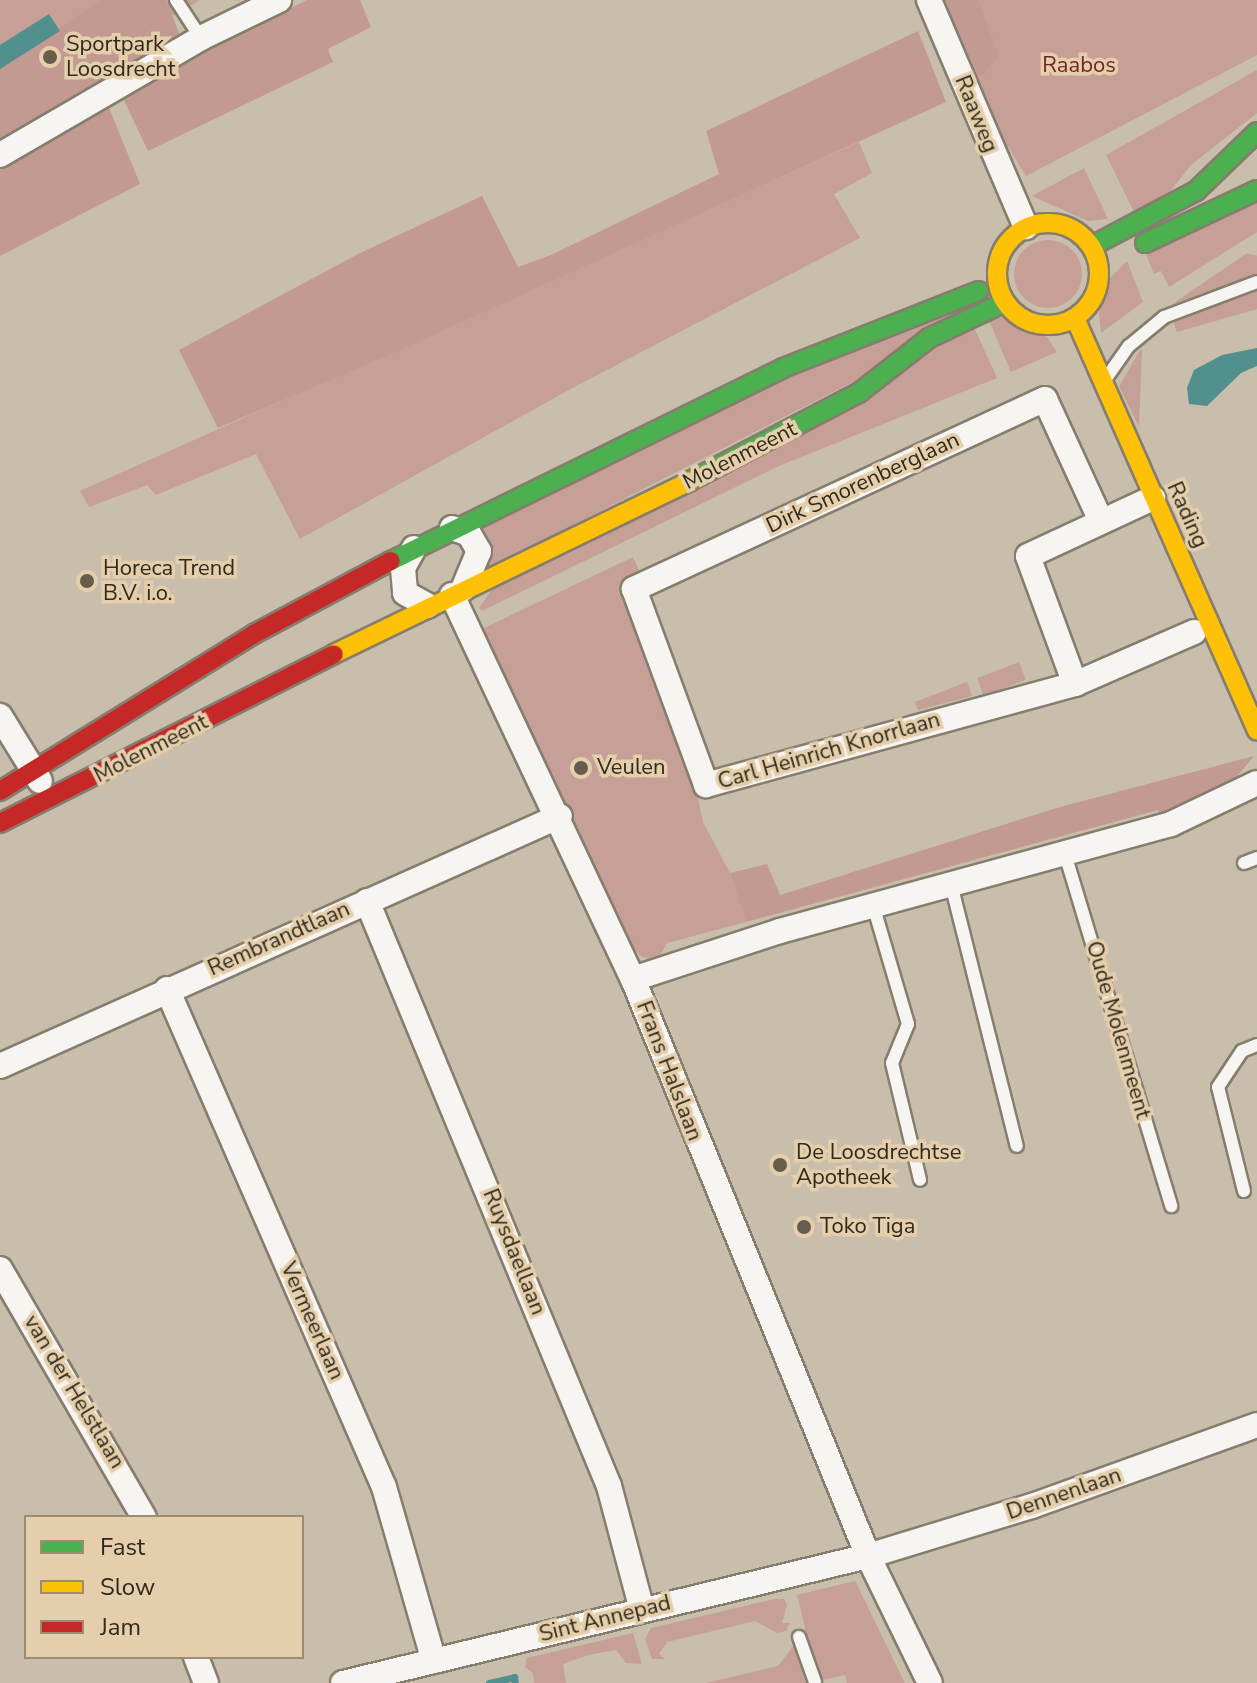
<!DOCTYPE html>
<style>
body{margin:0}
#map{position:relative;width:1257px;height:1683px;overflow:hidden;background:#c9beab;font-family:"Nunito Sans",sans-serif}
div>[style]{position:absolute}
.green>*{inset:0;background:#c69f96;transform-origin:0 0}
.round{border-radius:50%}
.forest>*{inset:0;background:#c39a91}
.water>*{inset:0;background:#52908e}
.stream>*{height:7px;margin:-3.5px;padding:0 3.5px;transform-origin:3.5px;border-radius:3.5px;background:#52908e}
.roads{filter:drop-shadow(2px 0 #857d6e) drop-shadow(-2px 0 #857d6e) drop-shadow(0 2px #857d6e) drop-shadow(0 -2px #857d6e)}
.lane>*{height:12px;margin:-6px;padding:0 6px;transform-origin:6px;border-radius:6px;background:#f7f5f2}
.street>*{height:24px;margin:-12px;padding:0 12px;transform-origin:12px;border-radius:12px;background:#f7f5f2}
.fast>*{height:18px;margin:-9px;padding:0 9px;transform-origin:9px;border-radius:9px;background:#4caf50}
.slow>*{height:18px;margin:-9px;padding:0 9px;transform-origin:9px;border-radius:9px;background:#ffc107}
.slow>.ring{margin:-9px;padding:0;box-sizing:content-box;background:none;border:18px solid #ffc107;border-radius:50%}
.jam>*{height:18px;margin:-9px;padding:0 9px;transform-origin:9px;border-radius:9px;background:#c62828}
.dots>*{width:22px;height:22px;translate:-50% -50%;box-sizing:border-box;border:4px solid #e4ceab;border-radius:50%}
span{translate:-50% -50%;white-space:nowrap;text-align:center;line-height:1.15;-webkit-text-stroke:7px #e4ceab;paint-order:stroke}
.poi-label{font-size:22px;color:#31291b}
.left{translate:0 -50%;text-align:left}
.park-label{font-size:22px;color:#75242a}
.street-label{font-size:22px;color:#31291b}
.legend{position:absolute;left:24px;top:1515px;width:280px;height:144px;box-sizing:border-box;background:#e4ceab;border:2px solid #9c8c71;margin:0;padding:10px 14px;list-style:none;font-size:24px;color:#31291b}
.legend li{display:flex;align-items:center;gap:16px;height:40px}
.legend b{width:40px;border:2px solid #9c8c71}
</style>
<div id="map">
<div class="green">
<i style="clip-path:polygon(0 0,200px 0,0 114px)"></i>
<i style="clip-path:polygon(937px 0,1257px 0,1257px 55px,1026px 176px,979px 100px)"></i>
<i style="clip-path:polygon(1257px 70px,1257px 113px,1191px 165px,1160px 204px,1135px 214px,1106px 155px)"></i>
<i style="clip-path:polygon(859px 142px,872px 173px,834px 194px,860px 238px,578px 385px,300px 539px,256px 454px,156px 495px,147px 485px,89px 507px,80px 491px)"></i>
<i style="clip-path:polygon(1084px 168px,1108px 219px,1088px 221px,1032px 196px)"></i>
<i style="clip-path:polygon(1257px 198px,1257px 232px,1169px 287px,1161px 271px,1154px 274px,1145px 252px)"></i>
<i class="round" style="left:1014px;top:240px;width:68px;height:68px"></i>
<i style="clip-path:polygon(1247px 253px,1257px 256px,1257px 274px,1171px 305px)"></i>
<i style="clip-path:polygon(1127px 261px,1143px 302px,1101px 333px,1099px 312px,1110px 278px)"></i>
<i style="clip-path:polygon(1257px 289px,1257px 309px,1177px 332px,1173px 321px,1183px 316px)"></i>
<i style="clip-path:polygon(966px 306px,870px 373px,489px 568px,470px 527px,739px 397px)"></i>
<i style="clip-path:polygon(988px 318px,1012px 318px,1047px 337px,1057px 352px,1011px 372px)"></i>
<i style="clip-path:polygon(972px 323px,997px 378px,779px 466px,482px 611px,479px 608px,494px 586px)"></i>
<i style="clip-path:polygon(1141px 349px,1142px 351px,1139px 427px,1119px 386px)"></i>
<i style="clip-path:polygon(633px 557px,642px 576px,628px 578px,621px 593px,696px 790px,703px 822px,730px 873px,746px 922px,667px 943px,658px 959px,642px 957px,631px 946px,482px 629px)"></i>
<i style="left:1019px;top:662px;width:19px;height:45px;rotate:69deg"></i>
<i style="clip-path:polygon(967px 682px,972px 696px,918px 710px,915px 702px)"></i>
<i style="clip-path:polygon(855px 1581px,905px 1683px,847px 1683px,845px 1675px,818px 1681px,797px 1595px)"></i>
<i style="clip-path:polygon(775px 1599px,784px 1599px,787px 1605px,782px 1623px,790px 1623px,786px 1631px,777px 1633px,755px 1621px,667px 1642px,659px 1654px,665px 1659px,652px 1659px,645px 1639px,651px 1628px)"></i>
<i style="clip-path:polygon(633px 1633px,642px 1664px,626px 1663px,616px 1650px,588px 1655px,563px 1664px,566px 1683px,534px 1683px,533px 1673px,525px 1667px,527px 1658px)"></i>
<i style="clip-path:polygon(794px 1645px,806px 1683px,706px 1683px,778px 1666px)"></i>
</div>
<div class="forest">
<i style="clip-path:polygon(100px 0,166px 0,181px 38px,0 146px,0 69px)"></i>
<i style="clip-path:polygon(307px 0,360px 0,371px 27px,328px 49px,333px 62px,148px 151px,120px 92px)"></i>
<i style="clip-path:polygon(937px 0,979px 0,998px 56px,984px 74px,970px 80px)"></i>
<i style="clip-path:polygon(918px 31px,946px 102px,398px 351px,218px 428px,179px 350px,360px 253px,482px 196px,518px 267px,551px 255px,719px 174px,706px 131px)"></i>
<i style="clip-path:polygon(106px 100px,140px 184px,0 256px,0 165px)"></i>
<i style="clip-path:polygon(1254px 756px,1225px 791px,1176px 807px,1174px 816px,1161px 819px,1158px 810px,746px 922px,730px 873px,767px 864px,780px 895px,1060px 807px)"></i>
</div>
<div class="water">
<i style="clip-path:polygon(49px 14px,60px 31px,0 69px,0 45px)"></i>
<i style="clip-path:polygon(1257px 348px,1257px 366px,1241px 373px,1207px 406px,1189px 404px,1187px 388px,1194px 370px,1222px 355px)"></i>
</div>
<div class="stream">
<i style="left:489px;top:1683px;width:26px;rotate:-13deg"></i>
<i style="left:514px;top:1677px;width:6px;rotate:81deg"></i>
</div>
<div class="roads">
<div class="lane">
<i style="left:176px;top:0;width:45px;rotate:56.7deg"></i>
<i style="left:1107px;top:377px;width:38px;rotate:-55deg"></i>
<i style="left:1129px;top:346px;width:45px;rotate:-39.6deg"></i>
<i style="left:1164px;top:317px;width:99px;rotate:-20.6deg"></i>
<i style="left:1065px;top:854px;width:368px;rotate:73.2deg"></i>
<i style="left:1244px;top:863px;width:14px;rotate:-21deg"></i>
<i style="left:951px;top:884px;width:270px;rotate:75.9deg"></i>
<i style="left:873px;top:905px;width:124px;rotate:73.6deg"></i>
<i style="left:908px;top:1024px;width:42px;rotate:112.3deg"></i>
<i style="left:892px;top:1063px;width:120px;rotate:76.5deg"></i>
<i style="left:1244px;top:1191px;width:107px;rotate:-104deg"></i>
<i style="left:1218px;top:1087px;width:43px;rotate:-56.3deg"></i>
<i style="left:1242px;top:1051px;width:16px;rotate:-22deg"></i>
<i style="left:799px;top:1637px;width:48px;rotate:70.4deg"></i>
</div>
<div class="street">
<i style="left:929px;top:0;width:247px;rotate:66.9deg"></i>
<i style="left:0;top:155px;width:233px;rotate:-30.2deg"></i>
<i style="left:201px;top:38px;width:87px;rotate:-26deg"></i>
<i style="left:1101px;top:521px;width:134px;rotate:-114.7deg"></i>
<i style="left:1045px;top:399px;width:453px;rotate:155.2deg"></i>
<i style="left:634px;top:589px;width:209px;rotate:69.8deg"></i>
<i style="left:706px;top:785px;width:383px;rotate:-15.3deg"></i>
<i style="left:1075px;top:684px;width:136px;rotate:-110.2deg"></i>
<i style="left:1028px;top:556px;width:138px;rotate:-24.9deg"></i>
<i style="left:452px;top:528px;width:18px;rotate:19deg"></i>
<i style="left:469px;top:534px;width:20px;rotate:60deg"></i>
<i style="left:479px;top:551px;width:41px;rotate:112.8deg"></i>
<i style="left:414px;top:548px;width:23px;rotate:119deg"></i>
<i style="left:403px;top:568px;width:25px;rotate:85deg"></i>
<i style="left:405px;top:593px;width:26px;rotate:29deg"></i>
<i style="left:452px;top:595px;width:425px;rotate:64.8deg"></i>
<i style="left:633px;top:979px;width:623px;rotate:67.84deg"></i>
<i style="left:868px;top:1556px;width:141px;rotate:64deg"></i>
<i style="left:1075px;top:684px;width:130px;rotate:-23.6deg"></i>
<i style="left:0;top:716px;width:76px;rotate:58.4deg"></i>
<i style="left:367px;top:901px;width:633px;rotate:67.53deg"></i>
<i style="left:609px;top:1486px;width:128px;rotate:75.1deg"></i>
<i style="left:633px;top:979px;width:155px;rotate:-18.1deg"></i>
<i style="left:780px;top:931px;width:405px;rotate:-15.3deg"></i>
<i style="left:1171px;top:824px;width:95px;rotate:-25.5deg"></i>
<i style="left:167px;top:989px;width:543px;rotate:66.46deg"></i>
<i style="left:384px;top:1487px;width:181px;rotate:74deg"></i>
<i style="left:0;top:1066px;width:613px;rotate:-24.06deg"></i>
<i style="left:0;top:1269px;width:287px;rotate:59.9deg"></i>
<i style="left:196px;top:1657px;width:28px;rotate:69deg"></i>
<i style="left:343px;top:1683px;width:540px;rotate:-13.6deg"></i>
<i style="left:868px;top:1556px;width:171px;rotate:-17deg"></i>
<i style="left:1032px;top:1506px;width:239px;rotate:-19.8deg"></i>
</div>
<div class="fast">
<i style="left:1145px;top:243px;width:124px;rotate:-25.3deg"></i>
<i style="left:1092px;top:246px;width:118px;rotate:-27.9deg"></i>
<i style="left:1196px;top:191px;width:85px;rotate:-44deg"></i>
<i style="left:690px;top:481px;width:192px;rotate:-27.6deg"></i>
<i style="left:860px;top:392px;width:88px;rotate:-38deg"></i>
<i style="left:929px;top:338px;width:84px;rotate:-25.3deg"></i>
<i style="left:391px;top:561px;width:437px;rotate:-26.2deg"></i>
<i style="left:783px;top:368px;width:210px;rotate:-21.5deg"></i>
</div>
<div class="slow">
<i class="ring" style="left:997px;top:223px;width:84px;height:84px"></i>
<i style="left:1075px;top:318px;width:451px;rotate:66.2deg"></i>
<i style="left:334px;top:654px;width:396px;rotate:-25.9deg"></i>
</div>
<div class="jam">
<i style="left:0;top:791px;width:299px;rotate:-31.7deg"></i>
<i style="left:254px;top:634px;width:155px;rotate:-28.1deg"></i>
<i style="left:0;top:823px;width:374px;rotate:-26.8deg"></i>
</div>
</div>
<div class="dots">
<i style="left:50px;top:57px;background:#665d4d"></i>
<i style="left:87px;top:581px;background:#665d4d"></i>
<i style="left:581px;top:768px;background:#665d4d"></i>
<i style="left:780px;top:1165px;background:#665d4d"></i>
<i style="left:804px;top:1227px;background:#665d4d"></i>
</div>
<div class="poi-label">
<span class="left" style="left:66px;top:57px">Sportpark<br>Loosdrecht</span>
<span class="left" style="left:103px;top:581px">Horeca Trend<br>B.V. i.o.</span>
<span class="left" style="left:597px;top:768px">Veulen</span>
<span class="left" style="left:796px;top:1165px">De Loosdrechtse<br>Apotheek</span>
<span class="left" style="left:820px;top:1227px">Toko Tiga</span>
</div>
<div class="park-label">
<span style="left:1079px;top:66px">Raabos</span>
</div>
<div class="street-label">
<span style="left:976px;top:114px;rotate:68deg">Raaweg</span>
<span style="left:740px;top:456px;rotate:-27deg">Molenmeent</span>
<span style="left:863px;top:483px;rotate:-25deg">Dirk Smorenberglaan</span>
<span style="left:1187px;top:515px;rotate:66deg">Rading</span>
<span style="left:151px;top:749px;rotate:-27deg">Molenmeent</span>
<span style="left:829px;top:751px;rotate:-16deg">Carl Heinrich Knorrlaan</span>
<span style="left:279px;top:939px;rotate:-24deg">Rembrandtlaan</span>
<span style="left:1118px;top:1030px;rotate:74deg">Oude Molenmeent</span>
<span style="left:669px;top:1071px;rotate:69deg">Frans Halslaan</span>
<span style="left:514px;top:1252px;rotate:68deg">Ruysdaellaan</span>
<span style="left:312px;top:1321px;rotate:66deg">Vermeerlaan</span>
<span style="left:74px;top:1392px;rotate:59deg">van der Helstlaan</span>
<span style="left:1064px;top:1494px;rotate:-19deg">Dennenlaan</span>
<span style="left:605px;top:1619px;rotate:-14deg">Sint Annepad</span>
</div>
<ul class="legend">
<li><b style="height:10px;background:#4caf50"></b>Fast</li>
<li><b style="height:10px;background:#ffc107"></b>Slow</li>
<li><b style="height:10px;background:#c62828"></b>Jam</li>
</ul>
</div>
